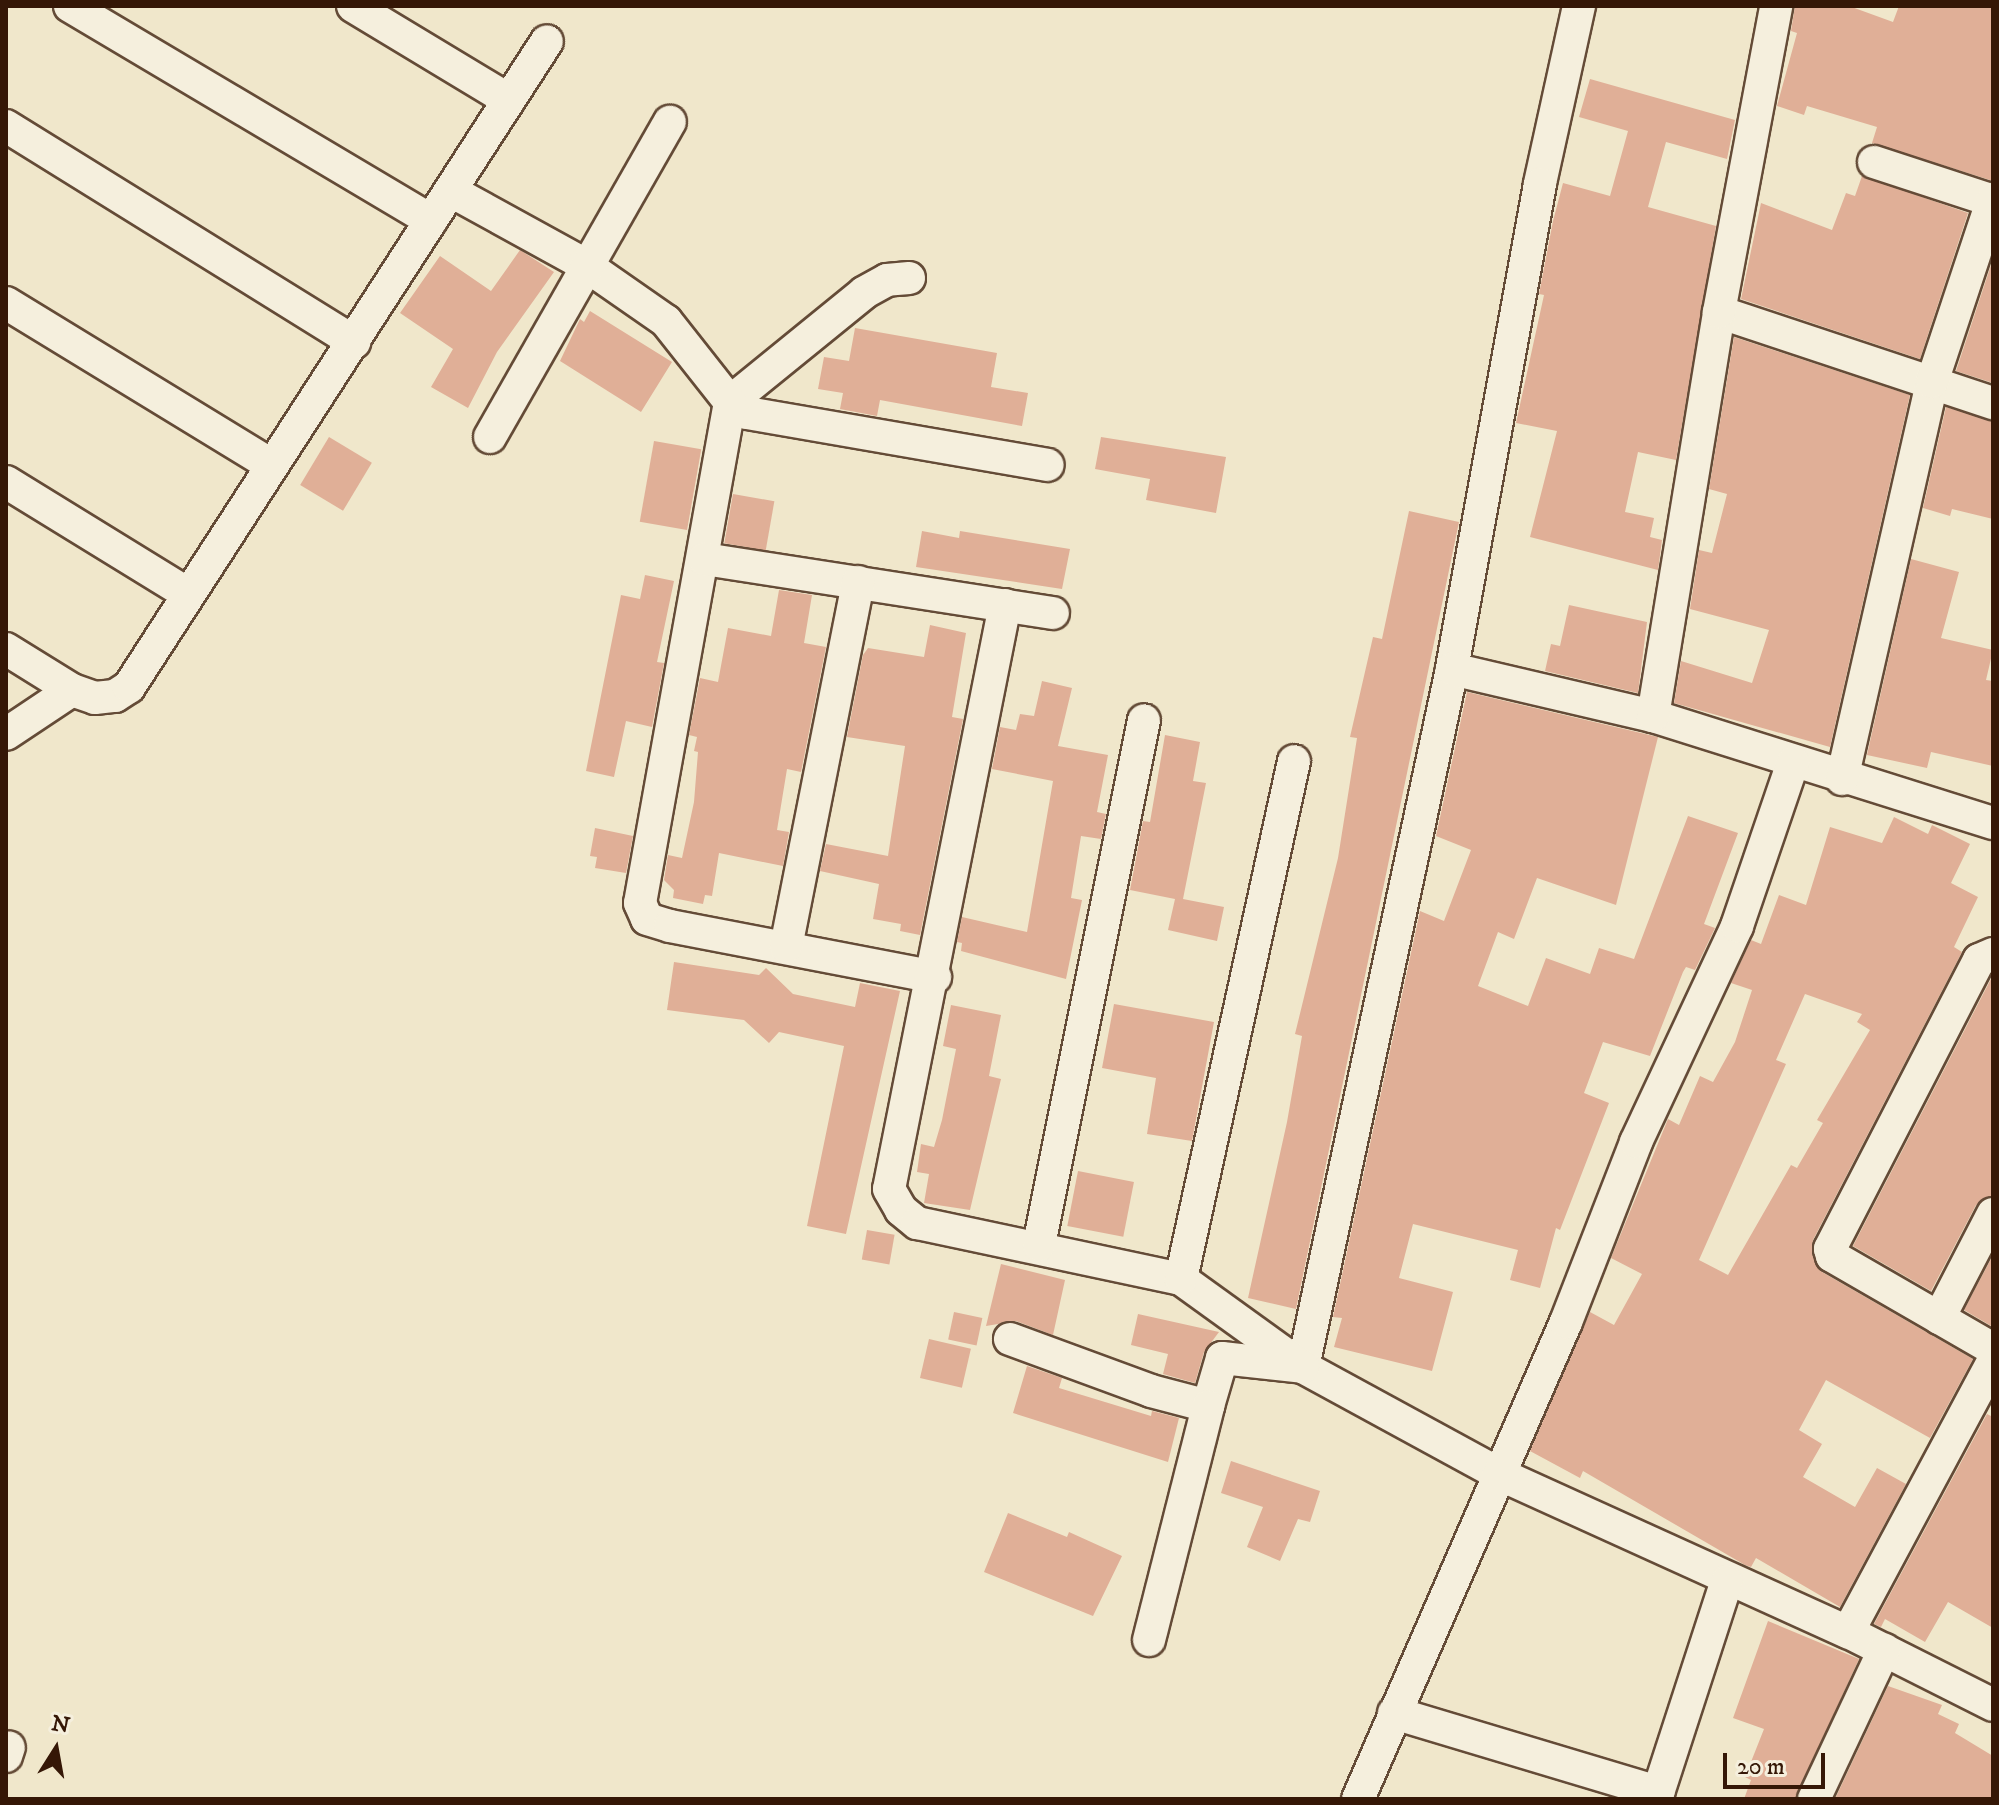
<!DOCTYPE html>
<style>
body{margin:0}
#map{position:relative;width:1999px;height:1805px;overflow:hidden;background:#f0e7cb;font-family:"IM FELL DW Pica",serif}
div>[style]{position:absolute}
.building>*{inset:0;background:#e0af97;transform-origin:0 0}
.roads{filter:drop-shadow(2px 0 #644b37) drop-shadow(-2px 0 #644b37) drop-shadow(0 2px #644b37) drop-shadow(0 -2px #644b37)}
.street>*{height:32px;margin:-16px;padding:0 16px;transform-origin:16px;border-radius:16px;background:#f5efdd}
span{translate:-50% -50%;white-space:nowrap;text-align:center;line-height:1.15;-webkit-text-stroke:6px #f5efdd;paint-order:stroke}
.frame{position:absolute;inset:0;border:8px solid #351706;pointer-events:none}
.north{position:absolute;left:16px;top:1709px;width:80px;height:80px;-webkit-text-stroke:6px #f5efdd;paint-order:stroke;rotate:11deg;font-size:22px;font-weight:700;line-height:32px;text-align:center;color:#351706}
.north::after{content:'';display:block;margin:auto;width:28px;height:36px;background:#351706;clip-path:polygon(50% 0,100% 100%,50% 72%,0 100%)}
.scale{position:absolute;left:1723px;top:1753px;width:102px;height:36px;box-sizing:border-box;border:4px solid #351706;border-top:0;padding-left:10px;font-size:24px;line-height:28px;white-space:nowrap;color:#351706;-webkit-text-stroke:6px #f5efdd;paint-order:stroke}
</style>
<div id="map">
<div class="building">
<i style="clip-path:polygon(1795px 6px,1849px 6px,1893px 22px,1899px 6px,1993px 6px,1993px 181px,1872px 143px,1877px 127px,1807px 106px,1804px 115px,1777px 106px,1797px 33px,1791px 31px)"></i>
<i style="clip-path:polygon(1590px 79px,1735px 120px,1727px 159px,1666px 142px,1648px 207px,1716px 226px,1676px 460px,1638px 452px,1625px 512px,1654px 518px,1650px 537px,1662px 540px,1658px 570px,1530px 537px,1557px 431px,1516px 423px,1544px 295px,1539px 294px,1553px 221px,1563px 183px,1610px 196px,1628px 131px,1579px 117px)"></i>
<i style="clip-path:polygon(1862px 176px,1968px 213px,1920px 359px,1741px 299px,1761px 203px,1832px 230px,1846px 193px,1855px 196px)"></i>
<i style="clip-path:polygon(520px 250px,554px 272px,497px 352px,468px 408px,431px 387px,453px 349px,400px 313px,440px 256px,491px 291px)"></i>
<i style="clip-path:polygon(1993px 259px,1993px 383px,1956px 371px)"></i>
<i style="clip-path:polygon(590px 311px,672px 362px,641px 412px,560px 361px,580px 319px,584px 322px)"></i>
<i style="clip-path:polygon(855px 328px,997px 353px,991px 387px,1028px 393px,1022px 426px,880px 400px,877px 416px,840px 409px,843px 393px,818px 389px,824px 357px,849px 361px)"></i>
<i style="clip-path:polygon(1734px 337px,1910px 395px,1830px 747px,1674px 703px,1681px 661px,1752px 683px,1769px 630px,1690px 609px,1699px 550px,1712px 553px,1727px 494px,1709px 489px)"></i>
<i style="clip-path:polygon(1946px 407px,1993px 421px,1993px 519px,1952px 509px,1950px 516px,1923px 508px)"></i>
<i style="left:329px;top:437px;width:50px;height:56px;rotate:31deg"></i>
<i style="clip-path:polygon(1101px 437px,1226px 457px,1216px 513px,1146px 500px,1150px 479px,1095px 469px)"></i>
<i style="left:654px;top:441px;width:48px;height:82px;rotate:10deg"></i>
<i style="left:733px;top:494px;width:42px;height:50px;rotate:10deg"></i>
<i style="clip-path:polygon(1409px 511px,1459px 522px,1296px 1309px,1248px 1298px,1287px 1122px,1302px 1036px,1295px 1034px,1338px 858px,1357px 738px,1350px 737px,1373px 637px,1382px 639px)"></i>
<i style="clip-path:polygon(922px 531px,959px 538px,960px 531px,1070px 549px,1062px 589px,916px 567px)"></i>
<i style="clip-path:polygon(1911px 559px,1959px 572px,1941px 638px,1993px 650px,1986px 680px,1993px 681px,1993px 766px,1931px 752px,1927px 768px,1867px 755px)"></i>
<i style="clip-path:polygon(645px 575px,674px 581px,657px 662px,664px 663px,652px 727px,626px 721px,614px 777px,586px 771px,621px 595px,640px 599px)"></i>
<i style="clip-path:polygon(779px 590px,812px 595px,804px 643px,826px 647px,801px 772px,787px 769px,777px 830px,789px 832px,783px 866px,719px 853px,712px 896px,705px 895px,703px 904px,673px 898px,674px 890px,664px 880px,668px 855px,682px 858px,694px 802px,698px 752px,694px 751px,697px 737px,689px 735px,700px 678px,718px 682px,728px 628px,771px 636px)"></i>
<i style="clip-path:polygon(1569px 605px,1647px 622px,1638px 693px,1545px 671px,1551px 644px,1560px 646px)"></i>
<i style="clip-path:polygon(930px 625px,966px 633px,952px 717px,963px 719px,920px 935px,900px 931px,901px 924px,873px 919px,879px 884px,820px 871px,826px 844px,888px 856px,905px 746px,847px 737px,863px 655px,868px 648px,924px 657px)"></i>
<i style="clip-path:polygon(1042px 681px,1072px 688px,1058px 746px,1108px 755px,1097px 812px,1106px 814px,1101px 839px,1081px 836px,1071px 898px,1082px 900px,1066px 979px,961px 951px,962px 943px,957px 942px,962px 917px,1027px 932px,1053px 781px,992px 769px,1000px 727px,1016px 730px,1020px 714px,1034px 716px)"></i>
<i style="clip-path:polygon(1467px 692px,1658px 737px,1616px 905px,1537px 878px,1514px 939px,1498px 932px,1478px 986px,1528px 1006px,1546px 958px,1590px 974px,1599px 948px,1634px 959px,1688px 816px,1738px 833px,1704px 924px,1715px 928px,1695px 970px,1686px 967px,1683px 972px,1650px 1056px,1603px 1042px,1584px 1093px,1609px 1103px,1560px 1230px,1556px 1228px,1540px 1288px,1510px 1280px,1518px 1250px,1413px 1224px,1399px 1278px,1453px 1292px,1432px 1371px,1334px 1347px,1342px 1318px,1333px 1317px,1420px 911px,1444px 921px,1471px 850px,1436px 836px)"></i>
<i style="clip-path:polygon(1165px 735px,1200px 742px,1193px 781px,1206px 783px,1183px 899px,1224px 907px,1217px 941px,1168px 930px,1175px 899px,1130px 890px,1143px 821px,1150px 822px)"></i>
<i style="clip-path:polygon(evenodd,1894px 817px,1928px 834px,1932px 825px,1970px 844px,1951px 883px,1978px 897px,1954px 947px,1962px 952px,1813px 1240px,1812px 1254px,1822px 1272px,1973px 1359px,1930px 1438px,1826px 1380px,1799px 1430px,1822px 1444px,1803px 1477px,1855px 1507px,1877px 1468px,1906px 1484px,1840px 1607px,1756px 1558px,1751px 1567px,1745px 1565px,1583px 1471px,1580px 1478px,1530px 1451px,1590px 1312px,1614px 1325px,1642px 1274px,1611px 1258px,1668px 1119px,1679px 1125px,1700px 1076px,1713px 1082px,1735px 1042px,1752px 990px,1731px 983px,1751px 940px,1761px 944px,1779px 895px,1806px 905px,1830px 827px,1882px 843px,1894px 817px,1805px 994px,1862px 1014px,1857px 1022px,1870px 1030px,1817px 1120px,1823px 1123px,1797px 1168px,1791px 1165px,1728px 1275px,1699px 1260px,1786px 1064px,1776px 1060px,1805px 994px)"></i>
<i style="clip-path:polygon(595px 828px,633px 836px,626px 873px,595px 868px,597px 857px,590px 856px)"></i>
<i style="clip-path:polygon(674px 962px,759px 975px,766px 968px,793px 994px,855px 1007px,860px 983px,900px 991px,846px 1234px,807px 1226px,844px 1046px,779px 1032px,769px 1043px,744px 1020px,667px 1010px)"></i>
<i style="clip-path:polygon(1993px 975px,1993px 1195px,1976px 1205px,1931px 1291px,1853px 1246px)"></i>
<i style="clip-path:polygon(1114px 1004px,1214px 1022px,1192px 1141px,1147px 1134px,1156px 1078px,1102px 1068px)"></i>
<i style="clip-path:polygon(951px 1005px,1001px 1015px,989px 1076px,1001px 1079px,970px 1210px,924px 1203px,929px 1174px,917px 1172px,921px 1144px,934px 1147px,942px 1120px,956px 1049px,943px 1046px)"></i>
<i style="left:1078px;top:1171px;width:57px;height:56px;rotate:11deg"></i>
<i style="left:867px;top:1230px;width:28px;height:30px;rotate:10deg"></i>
<i style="clip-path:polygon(1993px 1255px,1993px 1327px,1964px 1310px)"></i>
<i style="clip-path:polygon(1001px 1264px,1065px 1280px,1053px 1335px,1016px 1321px,986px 1326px)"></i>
<i style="left:954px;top:1312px;width:29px;height:28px;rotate:12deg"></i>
<i style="clip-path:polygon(1138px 1314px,1219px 1332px,1204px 1352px,1195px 1383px,1163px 1374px,1168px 1354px,1131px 1345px)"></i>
<i style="left:929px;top:1339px;width:43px;height:40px;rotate:13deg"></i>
<i style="clip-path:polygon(1027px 1366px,1062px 1378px,1059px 1388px,1151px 1416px,1152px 1411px,1179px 1418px,1168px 1462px,1013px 1413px)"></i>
<i style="clip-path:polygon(1987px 1414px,1993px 1417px,1993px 1628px,1948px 1602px,1925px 1642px,1885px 1619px,1881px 1627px,1874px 1624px)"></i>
<i style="clip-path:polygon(1231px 1461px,1320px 1491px,1310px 1522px,1298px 1519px,1280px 1561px,1247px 1547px,1263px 1507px,1221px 1493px)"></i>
<i style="clip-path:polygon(1008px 1513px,1067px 1537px,1069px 1532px,1122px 1556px,1093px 1616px,984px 1572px)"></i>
<i style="clip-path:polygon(1768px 1621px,1859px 1659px,1795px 1799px,1744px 1799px,1751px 1780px,1745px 1777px,1764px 1729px,1733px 1718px)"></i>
<i style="clip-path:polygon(1888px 1686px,1942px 1705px,1938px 1714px,1959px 1724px,1955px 1733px,1993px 1756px,1993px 1799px,1835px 1799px)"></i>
</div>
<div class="roads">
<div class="street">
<i style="left:70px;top:6px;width:420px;rotate:30.7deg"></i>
<i style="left:353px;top:6px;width:182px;rotate:31.1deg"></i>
<i style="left:1579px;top:6px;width:182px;rotate:102.4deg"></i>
<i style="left:1540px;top:184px;width:493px;rotate:100.3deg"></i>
<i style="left:1452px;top:669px;width:714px;rotate:102.05deg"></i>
<i style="left:1303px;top:1367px;width:223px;rotate:28.6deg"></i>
<i style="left:1499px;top:1474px;width:383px;rotate:24.4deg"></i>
<i style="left:1848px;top:1632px;width:162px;rotate:26.7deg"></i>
<i style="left:6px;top:126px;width:410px;rotate:31.8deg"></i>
<i style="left:1874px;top:162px;width:125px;rotate:18.1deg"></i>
<i style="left:451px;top:191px;width:152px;rotate:28.8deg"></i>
<i style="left:584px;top:264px;width:100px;rotate:34.8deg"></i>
<i style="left:666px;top:321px;width:103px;rotate:51.7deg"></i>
<i style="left:730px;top:402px;width:20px;rotate:33deg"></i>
<i style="left:747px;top:413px;width:305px;rotate:9.8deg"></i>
<i style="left:909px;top:278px;width:22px;rotate:175deg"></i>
<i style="left:887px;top:280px;width:26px;rotate:151deg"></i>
<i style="left:864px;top:293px;width:173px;rotate:140.9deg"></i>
<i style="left:730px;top:402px;width:509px;rotate:100.18deg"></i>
<i style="left:640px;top:903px;width:17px;rotate:66deg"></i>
<i style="left:647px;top:919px;width:24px;rotate:17deg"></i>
<i style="left:670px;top:926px;width:270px;rotate:10.9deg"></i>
<i style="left:6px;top:303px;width:311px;rotate:31.4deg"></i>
<i style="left:1719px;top:312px;width:289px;rotate:18.4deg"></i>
<i style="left:490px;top:437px;width:363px;rotate:-60.3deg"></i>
<i style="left:6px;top:482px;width:214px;rotate:31.6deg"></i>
<i style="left:704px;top:559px;width:353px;rotate:8.8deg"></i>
<i style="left:1005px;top:605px;width:595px;rotate:101.23deg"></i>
<i style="left:889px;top:1189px;width:24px;rotate:60deg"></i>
<i style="left:901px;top:1210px;width:21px;rotate:39deg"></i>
<i style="left:917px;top:1223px;width:270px;rotate:12deg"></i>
<i style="left:1181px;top:1279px;width:150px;rotate:35.8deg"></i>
<i style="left:6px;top:649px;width:78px;rotate:31.8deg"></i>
<i style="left:72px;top:690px;width:24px;rotate:19deg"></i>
<i style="left:95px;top:698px;width:20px;rotate:-6deg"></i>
<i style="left:115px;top:696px;width:17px;rotate:-33deg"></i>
<i style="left:129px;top:687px;width:769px;rotate:-57.09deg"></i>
<i style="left:1452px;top:669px;width:206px;rotate:13.2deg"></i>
<i style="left:1653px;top:716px;width:356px;rotate:17.5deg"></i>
<i style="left:1653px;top:716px;width:409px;rotate:-80.7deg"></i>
<i style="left:1719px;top:312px;width:311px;rotate:-79.4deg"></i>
<i style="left:6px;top:734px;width:79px;rotate:-33.7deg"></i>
<i style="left:1842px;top:779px;width:407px;rotate:-77.2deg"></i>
<i style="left:1932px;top:382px;width:193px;rotate:-71.6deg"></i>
<i style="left:786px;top:947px;width:372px;rotate:-78.8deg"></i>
<i style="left:1993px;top:954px;width:15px;rotate:157deg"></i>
<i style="left:1979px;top:960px;width:325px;rotate:117.3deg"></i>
<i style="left:1830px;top:1249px;width:7px;rotate:74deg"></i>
<i style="left:1832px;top:1256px;width:186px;rotate:30deg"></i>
<i style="left:1039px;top:1245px;width:535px;rotate:-78.69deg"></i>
<i style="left:1181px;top:1279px;width:530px;rotate:-77.69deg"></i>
<i style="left:1939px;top:1318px;width:117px;rotate:-62.6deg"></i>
<i style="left:1010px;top:1339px;width:150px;rotate:20.2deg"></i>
<i style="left:1151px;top:1391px;width:59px;rotate:14.7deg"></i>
<i style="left:1208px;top:1406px;width:50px;rotate:-73.7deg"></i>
<i style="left:1222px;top:1358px;width:81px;rotate:6.3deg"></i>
<i style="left:1848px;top:1632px;width:306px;rotate:-61.8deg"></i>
<i style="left:1149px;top:1640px;width:241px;rotate:-75.8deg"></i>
<i style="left:1394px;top:1713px;width:276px;rotate:16.7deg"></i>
<i style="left:6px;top:1756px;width:9px;rotate:-72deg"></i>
<i style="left:1358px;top:1799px;width:520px;rotate:-66.44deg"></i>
<i style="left:1566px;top:1322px;width:193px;rotate:-68.7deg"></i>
<i style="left:1636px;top:1142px;width:238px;rotate:-64.9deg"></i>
<i style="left:1737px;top:926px;width:173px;rotate:-71.1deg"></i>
<i style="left:1656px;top:1799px;width:229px;rotate:-72deg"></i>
<i style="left:1814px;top:1799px;width:165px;rotate:-64.8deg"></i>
</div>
</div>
<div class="frame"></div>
<div class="north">N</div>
<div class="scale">20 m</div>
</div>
